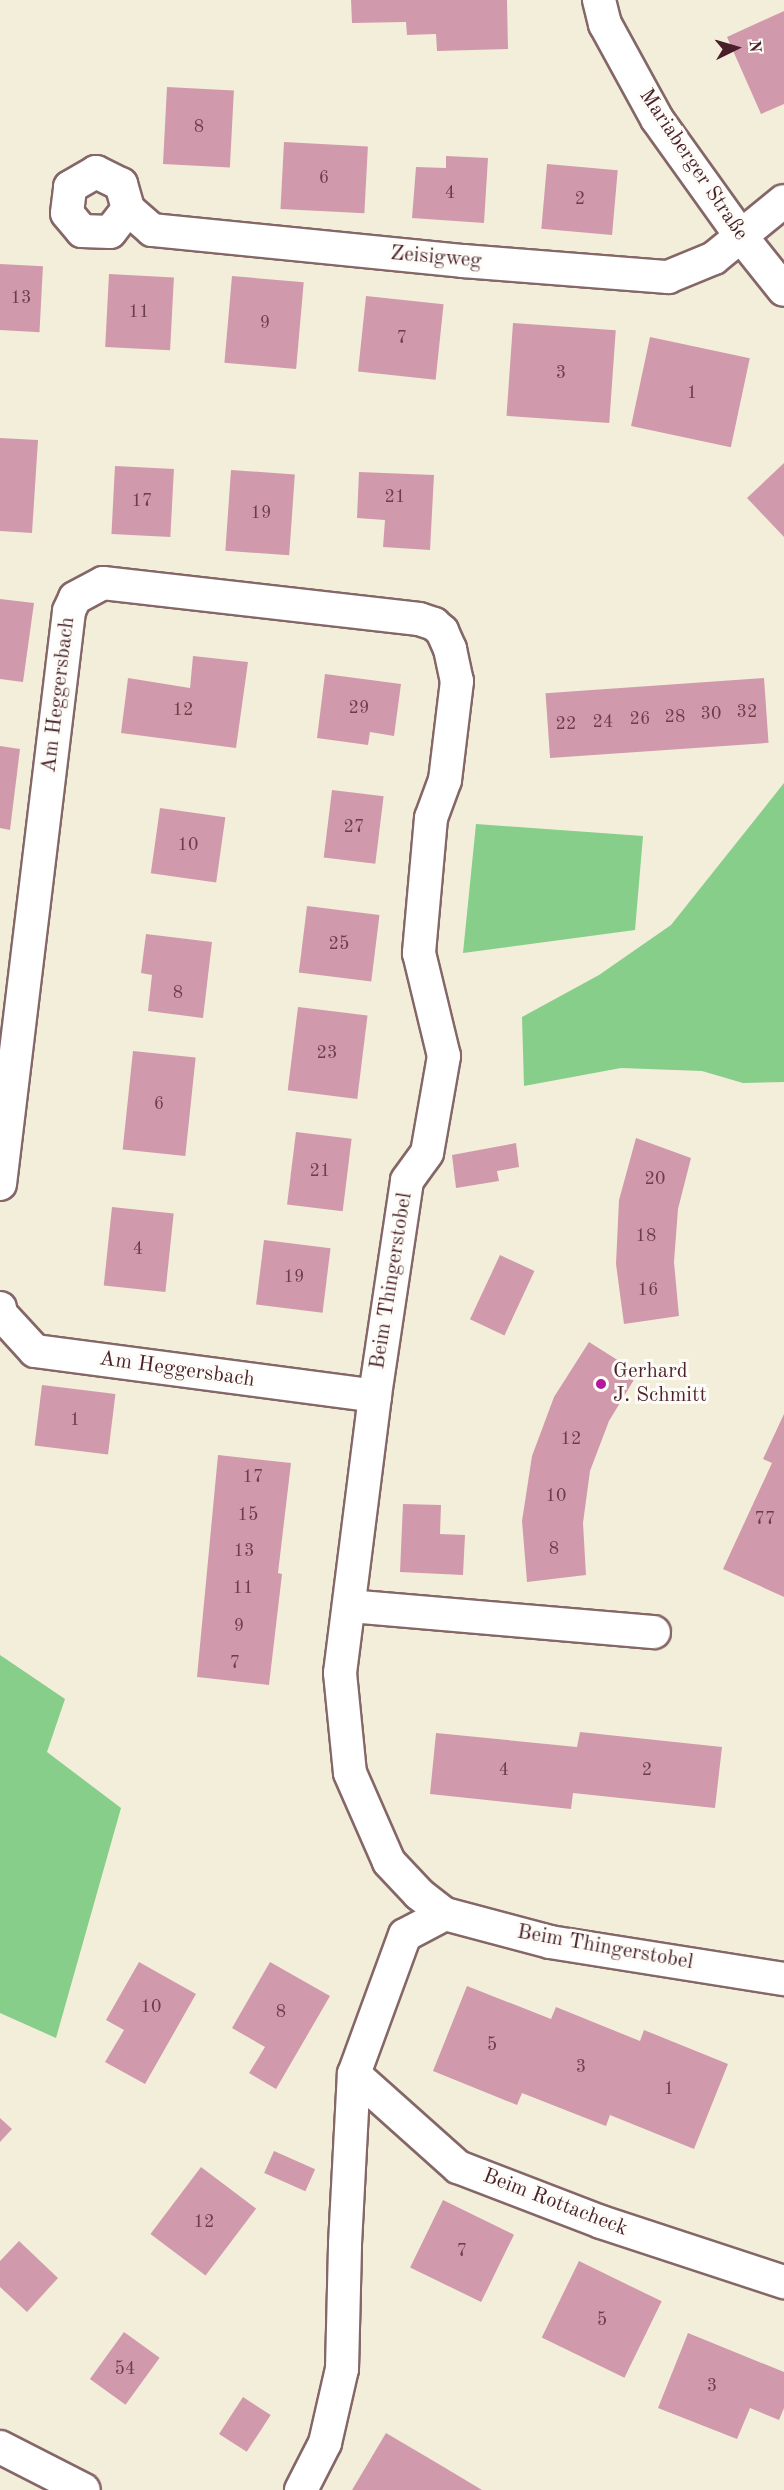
<!DOCTYPE html>
<meta charset="utf-8">
<style>
body{margin:0}
#map{position:relative;width:784px;height:2490px;overflow:hidden;background:#f3eeda;font-family:"Old Standard TT",serif}
div>[style]{position:absolute}
.green>*{inset:0;background:#86ce89}
.building>*{inset:0;background:#d19aac;transform-origin:0 0}
.roads{filter:drop-shadow(2px 0 #856768) drop-shadow(-2px 0 #856768) drop-shadow(0 2px #856768) drop-shadow(0 -2px #856768)}
.street>*{height:32px;margin:-16px;padding:0 16px;transform-origin:16px;border-radius:16px;background:#fff}
.dots>*{width:16px;height:16px;translate:-50% -50%;box-sizing:border-box;border:3px solid #fdfcf7;border-radius:50%}
span{translate:-50% -50%;white-space:nowrap;text-align:center;line-height:1.15;-webkit-text-stroke:6px #fdfcf7;paint-order:stroke}
.number-label{font-size:18px;color:#6c3e4b}
.number-label span{-webkit-text-stroke-width:0}
.street-label{font-size:21px;color:#4a1f2b}
.poi-label{font-size:21px;color:#4a1f2b}
.left{translate:0 -50%;text-align:left}
.north{position:absolute;left:706px;top:18px;width:60px;height:60px;-webkit-text-stroke:4px #fdfcf7;paint-order:stroke;rotate:85deg;font-size:16px;font-weight:700;line-height:24px;text-align:center;color:#4a1f2b}
.north::after{content:'';display:block;margin:auto;width:21px;height:27px;background:#4a1f2b;clip-path:polygon(50% 0,100% 100%,50% 72%,0 100%)}
</style>
<div id="map">
<div class="green">
<i style="clip-path:polygon(784px 783px,784px 1082px,743px 1083px,702px 1071px,621px 1068px,524px 1086px,522px 1017px,599px 975px,671px 925px)"></i>
<i style="clip-path:polygon(476px 824px,643px 836px,635px 930px,463px 953px)"></i>
<i style="clip-path:polygon(0 1655px,65px 1699px,47px 1752px,121px 1808px,56px 2038px,0 2013px)"></i>
</div>
<div class="building">
<i style="clip-path:polygon(351px 0,507px 0,508px 49px,437px 51px,436px 34px,407px 35px,406px 22px,352px 23px)"></i>
<i style="clip-path:polygon(784px 11px,784px 104px,761px 114px,727px 37px)"></i>
<i style="left:167px;top:87px;width:67px;height:77px;rotate:3deg"></i>
<i style="left:284px;top:142px;width:84px;height:67px;rotate:3deg"></i>
<i style="clip-path:polygon(446px 156px,488px 158px,484px 223px,412px 218px,416px 167px,446px 168px)"></i>
<i style="left:547px;top:164px;width:71px;height:65px;rotate:5deg"></i>
<i style="left:0;top:264px;width:43px;height:66px;rotate:3deg"></i>
<i style="left:109px;top:274px;width:65px;height:73px;rotate:3deg"></i>
<i style="left:232px;top:276px;width:72px;height:87px;rotate:5deg"></i>
<i style="left:366px;top:296px;width:78px;height:76px;rotate:6deg"></i>
<i style="left:513px;top:323px;width:103px;height:93px;rotate:4deg"></i>
<i style="left:650px;top:337px;width:102px;height:91px;rotate:12deg"></i>
<i style="clip-path:polygon(0 438px,38px 440px,32px 533px,0 531px)"></i>
<i style="clip-path:polygon(784px 463px,784px 537px,747px 498px)"></i>
<i style="left:115px;top:466px;width:59px;height:68px;rotate:3deg"></i>
<i style="left:231px;top:470px;width:64px;height:81px;rotate:4deg"></i>
<i style="clip-path:polygon(359px 472px,434px 475px,430px 550px,383px 547px,385px 520px,357px 518px)"></i>
<i style="clip-path:polygon(0 599px,34px 603px,23px 682px,0 679px)"></i>
<i style="clip-path:polygon(193px 656px,248px 662px,236px 748px,121px 733px,128px 678px,190px 688px)"></i>
<i style="clip-path:polygon(325px 674px,401px 684px,394px 736px,370px 732px,368px 745px,317px 738px)"></i>
<i style="left:764px;top:678px;width:65px;height:219px;rotate:86deg"></i>
<i style="clip-path:polygon(0 746px,20px 749px,10px 830px,0 828px)"></i>
<i style="left:332px;top:790px;width:52px;height:68px;rotate:7deg"></i>
<i style="left:160px;top:808px;width:66px;height:66px;rotate:8deg"></i>
<i style="left:307px;top:906px;width:73px;height:67px;rotate:7deg"></i>
<i style="clip-path:polygon(146px 934px,212px 942px,203px 1018px,148px 1011px,152px 975px,141px 973px)"></i>
<i style="left:298px;top:1007px;width:70px;height:84px;rotate:7deg"></i>
<i style="left:133px;top:1051px;width:63px;height:99px;rotate:6deg"></i>
<i style="left:296px;top:1132px;width:56px;height:73px;rotate:7deg"></i>
<i style="clip-path:polygon(636px 1138px,691px 1158px,678px 1209px,674px 1262px,679px 1316px,624px 1324px,616px 1264px,619px 1200px)"></i>
<i style="clip-path:polygon(516px 1143px,519px 1167px,497px 1171px,499px 1181px,456px 1188px,452px 1155px)"></i>
<i style="left:112px;top:1207px;width:62px;height:79px;rotate:6deg"></i>
<i style="left:264px;top:1240px;width:67px;height:65px;rotate:7deg"></i>
<i style="left:500px;top:1255px;width:38px;height:71px;rotate:25deg"></i>
<i style="clip-path:polygon(589px 1342px,638px 1373px,609px 1421px,590px 1471px,583px 1523px,586px 1575px,527px 1582px,522px 1521px,532px 1456px,554px 1397px)"></i>
<i style="left:42px;top:1385px;width:74px;height:61px;rotate:7deg"></i>
<i style="clip-path:polygon(784px 1414px,784px 1597px,723px 1569px,772px 1463px,763px 1459px)"></i>
<i style="clip-path:polygon(218px 1455px,291px 1463px,278px 1573px,282px 1574px,269px 1685px,197px 1677px)"></i>
<i style="clip-path:polygon(403px 1504px,441px 1505px,440px 1534px,465px 1535px,463px 1575px,400px 1572px)"></i>
<i style="clip-path:polygon(580px 1732px,722px 1747px,715px 1808px,573px 1793px,571px 1809px,430px 1794px,436px 1733px,577px 1747px)"></i>
<i style="clip-path:polygon(139px 1962px,196px 1994px,145px 2084px,105px 2062px,124px 2030px,106px 2020px)"></i>
<i style="clip-path:polygon(270px 1962px,330px 1996px,276px 2089px,249px 2073px,265px 2047px,232px 2028px)"></i>
<i style="clip-path:polygon(467px 1986px,551px 2019px,556px 2007px,640px 2041px,644px 2030px,728px 2064px,694px 2149px,610px 2115px,606px 2126px,522px 2093px,517px 2105px,433px 2071px)"></i>
<i style="clip-path:polygon(0 2118px,12px 2129px,0 2142px)"></i>
<i style="left:274px;top:2151px;width:45px;height:24px;rotate:24deg"></i>
<i style="left:201px;top:2167px;width:69px;height:84px;rotate:37deg"></i>
<i style="left:443px;top:2200px;width:79px;height:75px;rotate:26deg"></i>
<i style="clip-path:polygon(19px 2241px,58px 2278px,27px 2312px,0 2287px,0 2261px)"></i>
<i style="left:579px;top:2261px;width:92px;height:85px;rotate:26deg"></i>
<i style="left:124px;top:2332px;width:44px;height:58px;rotate:36deg"></i>
<i style="clip-path:polygon(688px 2333px,784px 2372px,784px 2408px,779px 2420px,750px 2408px,737px 2439px,658px 2408px)"></i>
<i style="left:243px;top:2397px;width:33px;height:44px;rotate:33deg"></i>
<i style="clip-path:polygon(386px 2433px,442px 2466px,482px 2490px,352px 2490px)"></i>
</div>
<div class="roads">
<div class="street">
<i style="left:599px;top:0;width:25px;rotate:76deg"></i>
<i style="left:605px;top:24px;width:108px;rotate:61.3deg"></i>
<i style="left:657px;top:119px;width:143px;rotate:54.4deg"></i>
<i style="left:740px;top:235px;width:70px;rotate:51.3deg"></i>
<i style="left:128px;top:209px;width:29px;rotate:128deg"></i>
<i style="left:110px;top:232px;width:28px;rotate:-178deg"></i>
<i style="left:82px;top:231px;width:23px;rotate:-130deg"></i>
<i style="left:67px;top:213px;width:26px;rotate:-83deg"></i>
<i style="left:70px;top:187px;width:30px;rotate:-30deg"></i>
<i style="left:96px;top:172px;width:28px;rotate:26deg"></i>
<i style="left:121px;top:184px;width:26px;rotate:74deg"></i>
<i style="left:128px;top:209px;width:32px;rotate:41deg"></i>
<i style="left:152px;top:230px;width:313px;rotate:5.7deg"></i>
<i style="left:463px;top:261px;width:206px;rotate:4.5deg"></i>
<i style="left:668px;top:277px;width:50px;rotate:-22.4deg"></i>
<i style="left:714px;top:258px;width:90px;rotate:-39.2deg"></i>
<i style="left:0;top:1184px;width:577px;rotate:-83.13deg"></i>
<i style="left:69px;top:611px;width:14px;rotate:-65deg"></i>
<i style="left:75px;top:598px;width:32px;rotate:-28deg"></i>
<i style="left:103px;top:583px;width:318px;rotate:6.5deg"></i>
<i style="left:419px;top:619px;width:16px;rotate:18deg"></i>
<i style="left:434px;top:624px;width:11px;rotate:41deg"></i>
<i style="left:442px;top:631px;width:20px;rotate:66deg"></i>
<i style="left:450px;top:649px;width:33px;rotate:78deg"></i>
<i style="left:457px;top:681px;width:100px;rotate:96.9deg"></i>
<i style="left:445px;top:780px;width:40px;rotate:110.2deg"></i>
<i style="left:431px;top:818px;width:136px;rotate:95.1deg"></i>
<i style="left:419px;top:953px;width:106px;rotate:76.4deg"></i>
<i style="left:444px;top:1056px;width:98px;rotate:99.9deg"></i>
<i style="left:427px;top:1153px;width:34px;rotate:126deg"></i>
<i style="left:407px;top:1181px;width:217px;rotate:98.5deg"></i>
<i style="left:375px;top:1396px;width:279px;rotate:97.2deg"></i>
<i style="left:340px;top:1673px;width:100px;rotate:84.3deg"></i>
<i style="left:350px;top:1773px;width:97px;rotate:66.3deg"></i>
<i style="left:389px;top:1862px;width:44px;rotate:46.8deg"></i>
<i style="left:419px;top:1894px;width:33px;rotate:38deg"></i>
<i style="left:445px;top:1914px;width:109px;rotate:14.9deg"></i>
<i style="left:550px;top:1942px;width:237px;rotate:9deg"></i>
<i style="left:0;top:1308px;width:6px;rotate:81deg"></i>
<i style="left:1px;top:1314px;width:50px;rotate:47.4deg"></i>
<i style="left:35px;top:1351px;width:343px;rotate:7.5deg"></i>
<i style="left:349px;top:1606px;width:306px;rotate:4.9deg"></i>
<i style="left:354px;top:2074px;width:140px;rotate:41.8deg"></i>
<i style="left:458px;top:2167px;width:153px;rotate:21deg"></i>
<i style="left:601px;top:2222px;width:193px;rotate:18.2deg"></i>
<i style="left:0;top:2447px;width:94px;rotate:27.1deg"></i>
<i style="left:301px;top:2490px;width:53px;rotate:-62.9deg"></i>
<i style="left:325px;top:2443px;width:76px;rotate:-77.1deg"></i>
<i style="left:342px;top:2369px;width:125px;rotate:-88.6deg"></i>
<i style="left:345px;top:2244px;width:170px;rotate:-87deg"></i>
<i style="left:354px;top:2074px;width:148px;rotate:-69.9deg"></i>
<i style="left:405px;top:1935px;width:45px;rotate:-27.7deg"></i>
</div>
</div>
<div class="dots">
<i style="left:601px;top:1384px;background:#b5179e"></i>
</div>
<div class="number-label">
<span style="left:199px;top:127px">8</span>
<span style="left:324px;top:178px">6</span>
<span style="left:450px;top:193px">4</span>
<span style="left:580px;top:199px">2</span>
<span style="left:21px;top:298px">13</span>
<span style="left:139px;top:312px">11</span>
<span style="left:265px;top:323px">9</span>
<span style="left:402px;top:338px">7</span>
<span style="left:561px;top:373px">3</span>
<span style="left:692px;top:393px">1</span>
<span style="left:395px;top:497px">21</span>
<span style="left:142px;top:501px">17</span>
<span style="left:261px;top:513px">19</span>
<span style="left:359px;top:708px">29</span>
<span style="left:183px;top:710px">12</span>
<span style="left:747px;top:712px">32</span>
<span style="left:711px;top:714px">30</span>
<span style="left:675px;top:717px">28</span>
<span style="left:640px;top:719px">26</span>
<span style="left:603px;top:722px">24</span>
<span style="left:566px;top:724px">22</span>
<span style="left:354px;top:827px">27</span>
<span style="left:188px;top:845px">10</span>
<span style="left:339px;top:944px">25</span>
<span style="left:178px;top:993px">8</span>
<span style="left:327px;top:1053px">23</span>
<span style="left:159px;top:1104px">6</span>
<span style="left:320px;top:1171px">21</span>
<span style="left:655px;top:1179px">20</span>
<span style="left:646px;top:1236px">18</span>
<span style="left:138px;top:1249px">4</span>
<span style="left:294px;top:1277px">19</span>
<span style="left:648px;top:1290px">16</span>
<span style="left:75px;top:1420px">1</span>
<span style="left:571px;top:1439px">12</span>
<span style="left:253px;top:1477px">17</span>
<span style="left:556px;top:1496px">10</span>
<span style="left:248px;top:1515px">15</span>
<span style="left:765px;top:1519px">77</span>
<span style="left:554px;top:1549px">8</span>
<span style="left:244px;top:1551px">13</span>
<span style="left:243px;top:1588px">11</span>
<span style="left:239px;top:1626px">9</span>
<span style="left:235px;top:1663px">7</span>
<span style="left:504px;top:1770px">4</span>
<span style="left:647px;top:1770px">2</span>
<span style="left:151px;top:2007px">10</span>
<span style="left:281px;top:2012px">8</span>
<span style="left:492px;top:2045px">5</span>
<span style="left:581px;top:2067px">3</span>
<span style="left:669px;top:2089px">1</span>
<span style="left:204px;top:2222px">12</span>
<span style="left:462px;top:2251px">7</span>
<span style="left:602px;top:2320px">5</span>
<span style="left:125px;top:2369px">54</span>
<span style="left:712px;top:2386px">3</span>
</div>
<div class="street-label">
<span style="left:693px;top:165px;rotate:56deg">Mariaberger Straße</span>
<span style="left:436px;top:258px;rotate:5deg">Zeisigweg</span>
<span style="left:59px;top:695px;rotate:-83deg">Am Heggersbach</span>
<span style="left:392px;top:1281px;rotate:-81deg">Beim Thingerstobel</span>
<span style="left:177px;top:1370px;rotate:8deg">Am Heggersbach</span>
<span style="left:605px;top:1948px;rotate:10deg">Beim Thingerstobel</span>
<span style="left:555px;top:2203px;rotate:21deg">Beim Rottacheck</span>
</div>
<div class="poi-label">
<span class="left" style="left:613px;top:1384px">Gerhard<br>J. Schmitt</span>
</div>
<div class="north">N</div>
</div>
